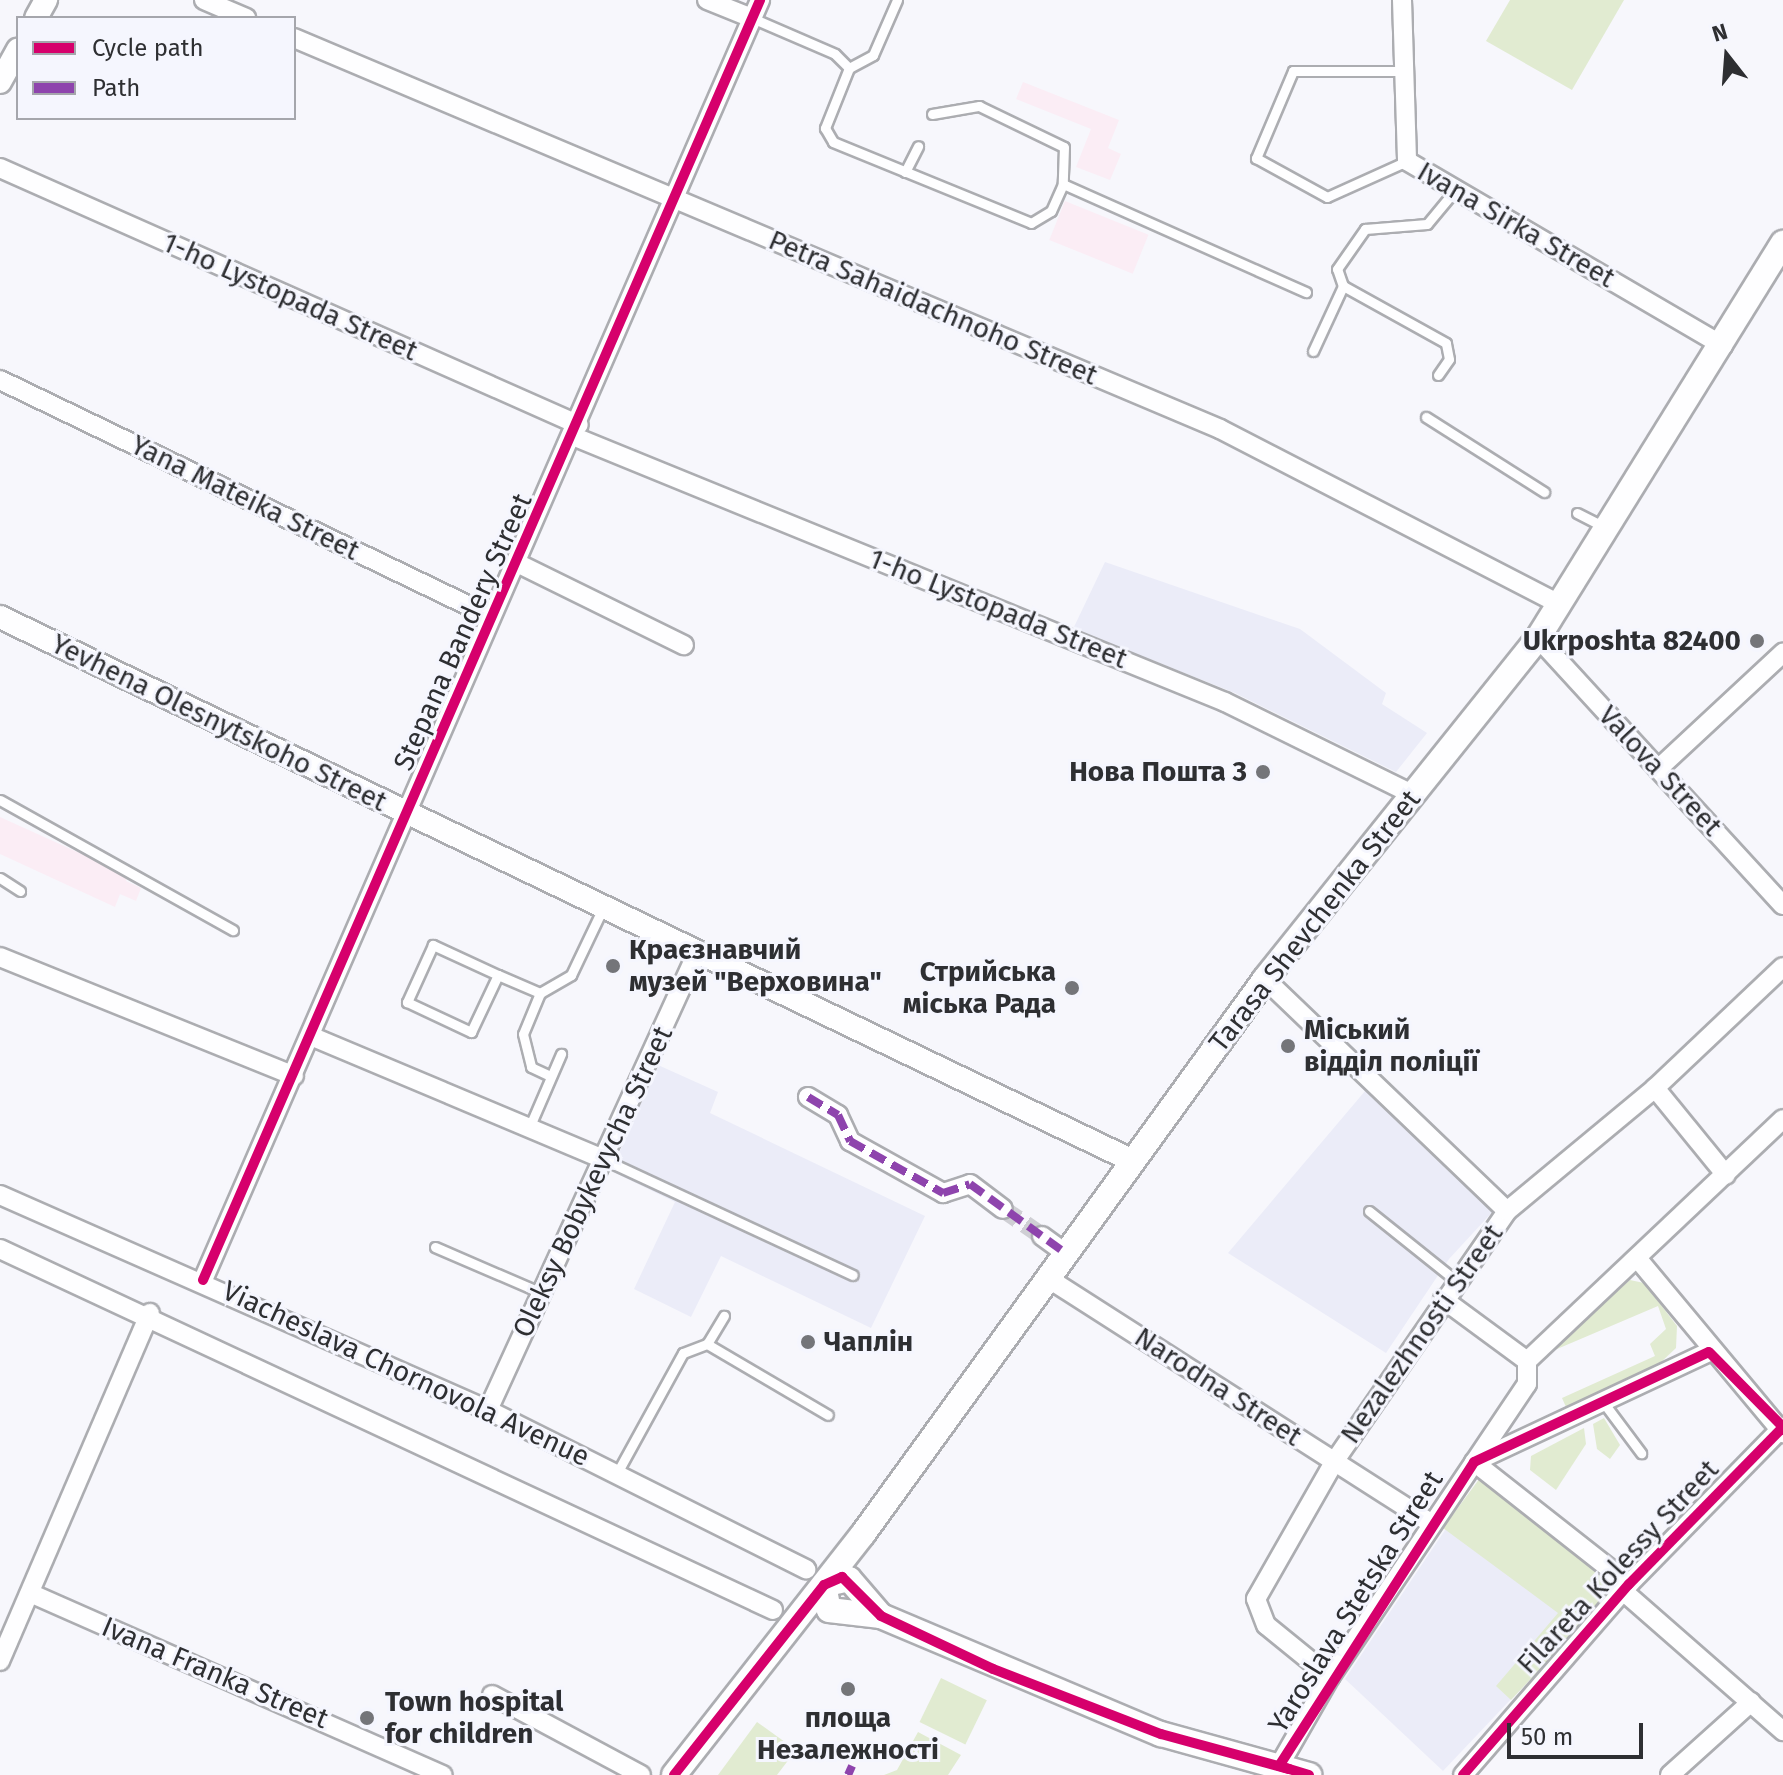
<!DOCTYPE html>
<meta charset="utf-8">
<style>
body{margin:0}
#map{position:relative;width:1783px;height:1775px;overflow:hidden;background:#f7f7fc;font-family:"Fira Sans",sans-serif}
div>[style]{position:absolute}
.industrial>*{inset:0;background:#fbedf5;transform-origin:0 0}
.built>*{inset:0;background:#ebecf8}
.green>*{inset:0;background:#e1ebd1;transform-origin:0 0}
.minor-tunnel>*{height:18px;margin-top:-9px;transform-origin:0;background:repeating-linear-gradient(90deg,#cfcfd4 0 18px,transparent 0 27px)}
.roads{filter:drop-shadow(2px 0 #acadb1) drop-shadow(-2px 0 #acadb1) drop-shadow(0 2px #acadb1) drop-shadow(0 -2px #acadb1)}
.service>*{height:9px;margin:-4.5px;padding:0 4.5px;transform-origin:4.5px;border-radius:4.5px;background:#fefeff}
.minor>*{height:18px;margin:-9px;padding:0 9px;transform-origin:9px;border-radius:9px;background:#fefeff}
.tertiary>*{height:22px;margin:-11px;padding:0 11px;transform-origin:11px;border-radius:11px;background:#fefeff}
.secondary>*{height:24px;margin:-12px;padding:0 12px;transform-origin:12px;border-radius:12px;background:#fefeff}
.quiet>*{height:8px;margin-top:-4px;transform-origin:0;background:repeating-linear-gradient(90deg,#8e44ad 0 16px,transparent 0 24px)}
.cycleway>*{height:10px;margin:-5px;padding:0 5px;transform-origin:5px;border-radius:5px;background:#d6006c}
.dots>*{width:22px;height:22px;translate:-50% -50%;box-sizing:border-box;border:4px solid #f5f6fe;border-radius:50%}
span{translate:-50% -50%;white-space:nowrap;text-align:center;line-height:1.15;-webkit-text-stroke:6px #f5f6fe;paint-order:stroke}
.street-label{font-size:28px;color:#2e2f32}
.poi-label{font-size:28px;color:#2e2f32;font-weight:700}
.right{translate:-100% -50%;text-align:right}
.left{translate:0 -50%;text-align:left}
.legend{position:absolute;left:16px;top:16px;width:280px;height:104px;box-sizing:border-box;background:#f5f6fe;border:2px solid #a5a6ac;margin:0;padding:10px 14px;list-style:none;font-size:24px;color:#2e2f32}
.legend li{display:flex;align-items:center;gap:16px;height:40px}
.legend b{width:40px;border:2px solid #a5a6ac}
.north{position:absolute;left:1687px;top:16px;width:80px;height:80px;-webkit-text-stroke:6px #f5f6fe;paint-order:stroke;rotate:343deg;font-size:22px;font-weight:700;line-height:32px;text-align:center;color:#2e2f32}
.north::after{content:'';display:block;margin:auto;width:28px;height:36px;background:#2e2f32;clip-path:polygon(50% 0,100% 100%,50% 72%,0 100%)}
.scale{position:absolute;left:1507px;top:1723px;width:136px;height:36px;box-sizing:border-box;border:4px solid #2e2f32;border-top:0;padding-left:10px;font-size:24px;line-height:28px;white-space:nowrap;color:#2e2f32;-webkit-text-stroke:6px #f5f6fe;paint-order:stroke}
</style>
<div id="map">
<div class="industrial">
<i style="clip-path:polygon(1023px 82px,1119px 120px,1108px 148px,1121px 154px,1110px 180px,1076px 167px,1091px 129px,1016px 99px)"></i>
<i style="left:1065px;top:201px;width:90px;height:42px;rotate:22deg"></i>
<i style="clip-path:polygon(0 817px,128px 875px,126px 881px,141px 888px,136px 901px,120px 894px,115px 907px,0 854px)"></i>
</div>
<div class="built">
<i style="clip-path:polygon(1105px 562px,1300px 629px,1386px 693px,1382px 704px,1427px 733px,1396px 772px,1235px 693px,1073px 629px)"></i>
<i style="clip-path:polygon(658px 1065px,718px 1092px,710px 1113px,925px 1216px,871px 1328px,721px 1256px,691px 1317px,634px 1289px,675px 1202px,611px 1171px)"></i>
<i style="clip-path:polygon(1371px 1084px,1497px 1207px,1449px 1259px,1386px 1353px,1228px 1253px)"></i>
<i style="clip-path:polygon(1480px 1478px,1616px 1588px,1443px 1771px,1345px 1679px)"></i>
</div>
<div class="green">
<i style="clip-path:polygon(1510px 0,1624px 0,1572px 90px,1486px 41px)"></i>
<i style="clip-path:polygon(1630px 1280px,1644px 1283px,1677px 1326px,1676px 1348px,1658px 1365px,1566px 1407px,1562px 1398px,1655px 1356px,1650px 1344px,1666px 1329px,1658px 1306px,1543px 1355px)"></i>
<i style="clip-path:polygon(1604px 1418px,1620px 1445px,1610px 1459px,1597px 1449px,1593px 1424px)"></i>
<i style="clip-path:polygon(1584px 1428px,1586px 1444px,1556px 1490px,1530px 1470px,1531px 1456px)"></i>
<i style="clip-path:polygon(1480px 1478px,1616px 1588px,1511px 1700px,1496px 1686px,1558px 1613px,1443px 1528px)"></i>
<i style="left:941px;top:1678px;width:51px;height:49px;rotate:26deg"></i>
<i style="clip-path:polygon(757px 1722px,796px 1750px,777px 1775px,718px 1775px)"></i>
<i style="clip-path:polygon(918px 1732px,961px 1755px,948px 1775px,884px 1775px,897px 1770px)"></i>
</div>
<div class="minor-tunnel">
<i style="left:1003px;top:1209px;width:47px;rotate:34.7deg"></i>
</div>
<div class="roads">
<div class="service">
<i style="left:752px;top:18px;width:90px;rotate:23.4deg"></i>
<i style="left:835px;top:54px;width:20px;rotate:45deg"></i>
<i style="left:849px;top:68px;width:65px;rotate:111.8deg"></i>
<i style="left:825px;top:128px;width:16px;rotate:60deg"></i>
<i style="left:833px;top:142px;width:214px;rotate:22.2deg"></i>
<i style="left:1031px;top:223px;width:23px;rotate:-31deg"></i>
<i style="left:1051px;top:211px;width:30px;rotate:-66deg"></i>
<i style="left:1063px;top:184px;width:266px;rotate:24deg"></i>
<i style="left:849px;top:68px;width:27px;rotate:-28deg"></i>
<i style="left:873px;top:55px;width:60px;rotate:-66.4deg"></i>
<i style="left:1400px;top:71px;width:107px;rotate:180deg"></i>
<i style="left:1293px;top:71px;width:95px;rotate:113deg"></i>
<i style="left:1256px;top:158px;width:81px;rotate:28.8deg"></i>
<i style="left:1327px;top:197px;width:88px;rotate:-24.2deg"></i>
<i style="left:932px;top:114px;width:48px;rotate:-9.7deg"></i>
<i style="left:979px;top:106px;width:94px;rotate:25.8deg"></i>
<i style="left:1064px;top:147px;width:37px;rotate:92deg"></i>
<i style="left:905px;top:172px;width:29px;rotate:-63deg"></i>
<i style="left:1313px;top:351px;width:72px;rotate:-65.2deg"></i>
<i style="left:1438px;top:375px;width:19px;rotate:-55deg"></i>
<i style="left:1449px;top:359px;width:16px;rotate:-101deg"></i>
<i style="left:1446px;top:343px;width:118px;rotate:-151deg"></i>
<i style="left:1343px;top:286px;width:18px;rotate:-109deg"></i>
<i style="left:1337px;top:269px;width:49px;rotate:-55deg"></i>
<i style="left:1365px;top:229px;width:62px;rotate:-4.6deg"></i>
<i style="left:1427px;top:224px;width:45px;rotate:-50.4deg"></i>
<i style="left:1426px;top:417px;width:140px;rotate:32.4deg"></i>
<i style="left:1577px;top:513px;width:30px;rotate:27deg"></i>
<i style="left:0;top:800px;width:267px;rotate:29.2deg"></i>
<i style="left:0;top:878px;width:24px;rotate:33deg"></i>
<i style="left:498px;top:975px;width:72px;rotate:-155.2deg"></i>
<i style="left:433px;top:945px;width:63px;rotate:114.5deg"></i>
<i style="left:407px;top:1002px;width:71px;rotate:25.1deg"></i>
<i style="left:471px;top:1032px;width:63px;rotate:-64.7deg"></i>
<i style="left:498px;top:975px;width:46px;rotate:23.2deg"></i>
<i style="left:540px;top:993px;width:36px;rotate:-30deg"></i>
<i style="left:571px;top:975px;width:74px;rotate:-64.5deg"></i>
<i style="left:540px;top:993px;width:44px;rotate:112.5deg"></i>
<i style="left:523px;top:1034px;width:34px;rotate:76deg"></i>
<i style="left:531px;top:1067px;width:21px;rotate:25deg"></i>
<i style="left:529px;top:1128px;width:81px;rotate:-66.6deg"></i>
<i style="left:605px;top:1160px;width:273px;rotate:24.9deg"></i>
<i style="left:1369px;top:1211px;width:110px;rotate:38.7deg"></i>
<i style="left:435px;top:1247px;width:116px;rotate:23.3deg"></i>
<i style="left:707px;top:1344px;width:140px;rotate:30.4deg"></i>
<i style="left:1603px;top:1402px;width:64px;rotate:53.3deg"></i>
<i style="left:617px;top:1473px;width:137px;rotate:-61.2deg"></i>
<i style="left:683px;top:1353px;width:26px;rotate:-21deg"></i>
<i style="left:707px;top:1344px;width:33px;rotate:-59deg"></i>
</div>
<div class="minor">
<i style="left:204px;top:0;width:46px;rotate:23.2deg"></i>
<i style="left:707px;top:0;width:48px;rotate:21.8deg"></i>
<i style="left:1402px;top:0;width:161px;rotate:88.2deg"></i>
<i style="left:1407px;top:161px;width:366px;rotate:30.3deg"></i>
<i style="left:294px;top:38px;width:1005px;rotate:22.89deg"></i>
<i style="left:1220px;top:429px;width:384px;rotate:27.3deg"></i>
<i style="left:0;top:168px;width:633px;rotate:23.93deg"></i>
<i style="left:0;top:380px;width:544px;rotate:25.72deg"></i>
<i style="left:575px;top:437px;width:702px;rotate:22.18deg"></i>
<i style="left:1225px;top:702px;width:211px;rotate:26.2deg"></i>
<i style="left:517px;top:563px;width:186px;rotate:26.2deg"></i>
<i style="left:1538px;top:638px;width:362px;rotate:47.5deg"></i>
<i style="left:1658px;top:769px;width:171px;rotate:-42.9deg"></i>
<i style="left:0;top:957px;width:317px;rotate:22deg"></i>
<i style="left:1265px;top:979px;width:335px;rotate:43.8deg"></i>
<i style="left:313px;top:1037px;width:317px;rotate:22.8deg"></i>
<i style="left:1655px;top:1088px;width:112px;rotate:50.8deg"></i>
<i style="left:808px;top:1097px;width:35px;rotate:31deg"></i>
<i style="left:838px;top:1115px;width:29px;rotate:65deg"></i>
<i style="left:850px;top:1141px;width:107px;rotate:29.2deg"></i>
<i style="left:943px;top:1193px;width:28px;rotate:-18deg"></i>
<i style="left:970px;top:1184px;width:41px;rotate:37.1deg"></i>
<i style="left:0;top:1195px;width:533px;rotate:23.78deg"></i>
<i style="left:488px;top:1410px;width:356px;rotate:26.6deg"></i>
<i style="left:1042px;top:1236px;width:27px;rotate:36deg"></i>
<i style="left:0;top:1249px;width:853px;rotate:25.03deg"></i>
<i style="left:1637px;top:1258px;width:228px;rotate:50.2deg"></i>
<i style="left:1046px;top:1277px;width:457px;rotate:32.6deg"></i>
<i style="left:203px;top:1280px;width:1396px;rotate:-66.48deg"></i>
<i style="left:1443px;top:1299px;width:104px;rotate:36.4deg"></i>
<i style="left:1527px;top:1361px;width:352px;rotate:-43.4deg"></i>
<i style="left:488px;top:1410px;width:503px;rotate:-65.42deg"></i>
<i style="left:1476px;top:1461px;width:257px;rotate:-25.1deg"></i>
<i style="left:1474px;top:1462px;width:197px;rotate:38.2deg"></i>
<i style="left:1623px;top:1591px;width:213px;rotate:41.2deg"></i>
<i style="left:30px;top:1593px;width:451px;rotate:23.8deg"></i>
<i style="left:0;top:1661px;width:379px;rotate:-66.7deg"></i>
<i style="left:1330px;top:1677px;width:82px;rotate:-140.9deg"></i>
<i style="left:1266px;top:1625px;width:28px;rotate:-111deg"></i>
<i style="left:1256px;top:1599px;width:158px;rotate:-60.3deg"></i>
<i style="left:1334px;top:1462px;width:305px;rotate:-55.4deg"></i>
<i style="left:1507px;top:1211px;width:192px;rotate:-39.7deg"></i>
<i style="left:1655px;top:1088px;width:176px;rotate:-43.4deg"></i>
<i style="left:492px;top:1695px;width:169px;rotate:28.2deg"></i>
<i style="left:1279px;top:1766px;width:103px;rotate:-60.2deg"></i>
<i style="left:1330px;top:1677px;width:353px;rotate:-56.1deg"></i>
<i style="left:1527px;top:1384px;width:23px;rotate:-90deg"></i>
<i style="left:1463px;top:1775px;width:253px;rotate:-49deg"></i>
<i style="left:1629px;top:1584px;width:220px;rotate:-45.6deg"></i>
<i style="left:1670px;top:1775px;width:109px;rotate:-42deg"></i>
</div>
<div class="tertiary">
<i style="left:36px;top:18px;width:21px;rotate:-61deg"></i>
<i style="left:0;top:82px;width:37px;rotate:-61deg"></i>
<i style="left:0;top:617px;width:1255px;rotate:25.65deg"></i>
</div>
<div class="secondary">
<i style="left:881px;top:1616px;width:49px;rotate:-130.9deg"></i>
<i style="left:849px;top:1579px;width:26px;rotate:167deg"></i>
<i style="left:824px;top:1585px;width:25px;rotate:79deg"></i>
<i style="left:829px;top:1610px;width:52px;rotate:6.6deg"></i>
<i style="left:881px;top:1616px;width:304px;rotate:22.9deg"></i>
<i style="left:1161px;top:1734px;width:154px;rotate:15.5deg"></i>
<i style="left:674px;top:1775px;width:306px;rotate:-51.9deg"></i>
<i style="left:863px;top:1534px;width:685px;rotate:-54.08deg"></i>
<i style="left:1265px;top:979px;width:437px;rotate:-51.3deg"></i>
<i style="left:1538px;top:638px;width:465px;rotate:-58.2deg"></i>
</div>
</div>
<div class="quiet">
<i style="left:808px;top:1097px;width:35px;rotate:31deg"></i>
<i style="left:838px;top:1115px;width:29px;rotate:65deg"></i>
<i style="left:850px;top:1141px;width:107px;rotate:29.2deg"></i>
<i style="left:943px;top:1193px;width:28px;rotate:-18deg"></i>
<i style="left:970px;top:1184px;width:116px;rotate:35.9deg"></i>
<i style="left:848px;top:1775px;width:10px;rotate:-66deg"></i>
</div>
<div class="cycleway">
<i style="left:203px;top:1280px;width:1396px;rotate:-66.48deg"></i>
<i style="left:674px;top:1775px;width:242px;rotate:-51.7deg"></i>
<i style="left:824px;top:1585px;width:20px;rotate:-24deg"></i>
<i style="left:842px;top:1577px;width:55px;rotate:45deg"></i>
<i style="left:881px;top:1616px;width:124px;rotate:25.3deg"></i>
<i style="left:993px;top:1669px;width:180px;rotate:21.2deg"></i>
<i style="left:1161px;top:1734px;width:133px;rotate:15.3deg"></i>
<i style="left:1309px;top:1775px;width:31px;rotate:-163deg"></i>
<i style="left:1279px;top:1766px;width:361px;rotate:-57.3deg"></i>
<i style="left:1474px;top:1462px;width:259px;rotate:-25.1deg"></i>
<i style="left:1709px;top:1352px;width:105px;rotate:45.4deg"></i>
<i style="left:1783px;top:1427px;width:220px;rotate:134.4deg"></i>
<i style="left:1629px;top:1584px;width:253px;rotate:131deg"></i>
</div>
<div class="dots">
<i style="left:1757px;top:641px;background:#747579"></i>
<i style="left:1263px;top:772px;background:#747579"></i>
<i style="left:613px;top:966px;background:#747579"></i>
<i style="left:1072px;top:988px;background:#747579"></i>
<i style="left:1288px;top:1046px;background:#747579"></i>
<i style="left:808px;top:1342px;background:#747579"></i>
<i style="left:848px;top:1689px;background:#747579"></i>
<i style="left:367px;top:1718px;background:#747579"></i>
</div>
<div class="street-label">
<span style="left:1516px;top:225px;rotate:30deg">Ivana Sirka Street</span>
<span style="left:290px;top:297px;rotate:24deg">1-ho Lystopada Street</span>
<span style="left:933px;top:308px;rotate:23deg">Petra Sahaidachnoho Street</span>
<span style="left:245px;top:498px;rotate:26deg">Yana Mateika Street</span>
<span style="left:998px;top:609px;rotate:22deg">1-ho Lystopada Street</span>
<span style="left:463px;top:632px;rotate:-66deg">Stepana Bandery Street</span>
<span style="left:219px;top:723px;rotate:26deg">Yevhena Olesnytskoho Street</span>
<span style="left:1660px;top:771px;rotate:47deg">Valova Street</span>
<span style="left:1315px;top:921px;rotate:-52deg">Tarasa Shevchenka Street</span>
<span style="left:593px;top:1182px;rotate:-65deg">Oleksy Bobykevycha Street</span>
<span style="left:1422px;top:1334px;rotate:-55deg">Nezalezhnosti Street</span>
<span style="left:406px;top:1374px;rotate:25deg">Viacheslava Chornovola Avenue</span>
<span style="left:1218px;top:1387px;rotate:33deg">Narodna Street</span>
<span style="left:1618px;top:1567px;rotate:-47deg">Filareta Kolessy Street</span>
<span style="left:1356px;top:1602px;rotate:-58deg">Yaroslava Stetska Street</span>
<span style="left:215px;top:1673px;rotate:23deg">Ivana Franka Street</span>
</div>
<div class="poi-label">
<span class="right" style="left:1741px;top:641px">Ukrposhta 82400</span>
<span class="right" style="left:1247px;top:772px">Нова Пошта 3</span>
<span class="left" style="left:629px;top:966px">Краєзнавчий<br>музей "Верховина"</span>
<span class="right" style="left:1056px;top:988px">Стрийська<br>міська Рада</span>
<span class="left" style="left:1304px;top:1046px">Міський<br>відділ поліції</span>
<span class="left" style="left:824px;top:1342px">Чаплін</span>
<span class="left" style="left:385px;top:1718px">Town hospital<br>for children</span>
<span style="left:848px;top:1734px">площа<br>Незалежності</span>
</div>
<ul class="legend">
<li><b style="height:10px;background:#d6006c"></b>Cycle path</li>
<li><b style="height:10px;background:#8e44ad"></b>Path</li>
</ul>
<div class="north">N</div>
<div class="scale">50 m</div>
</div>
